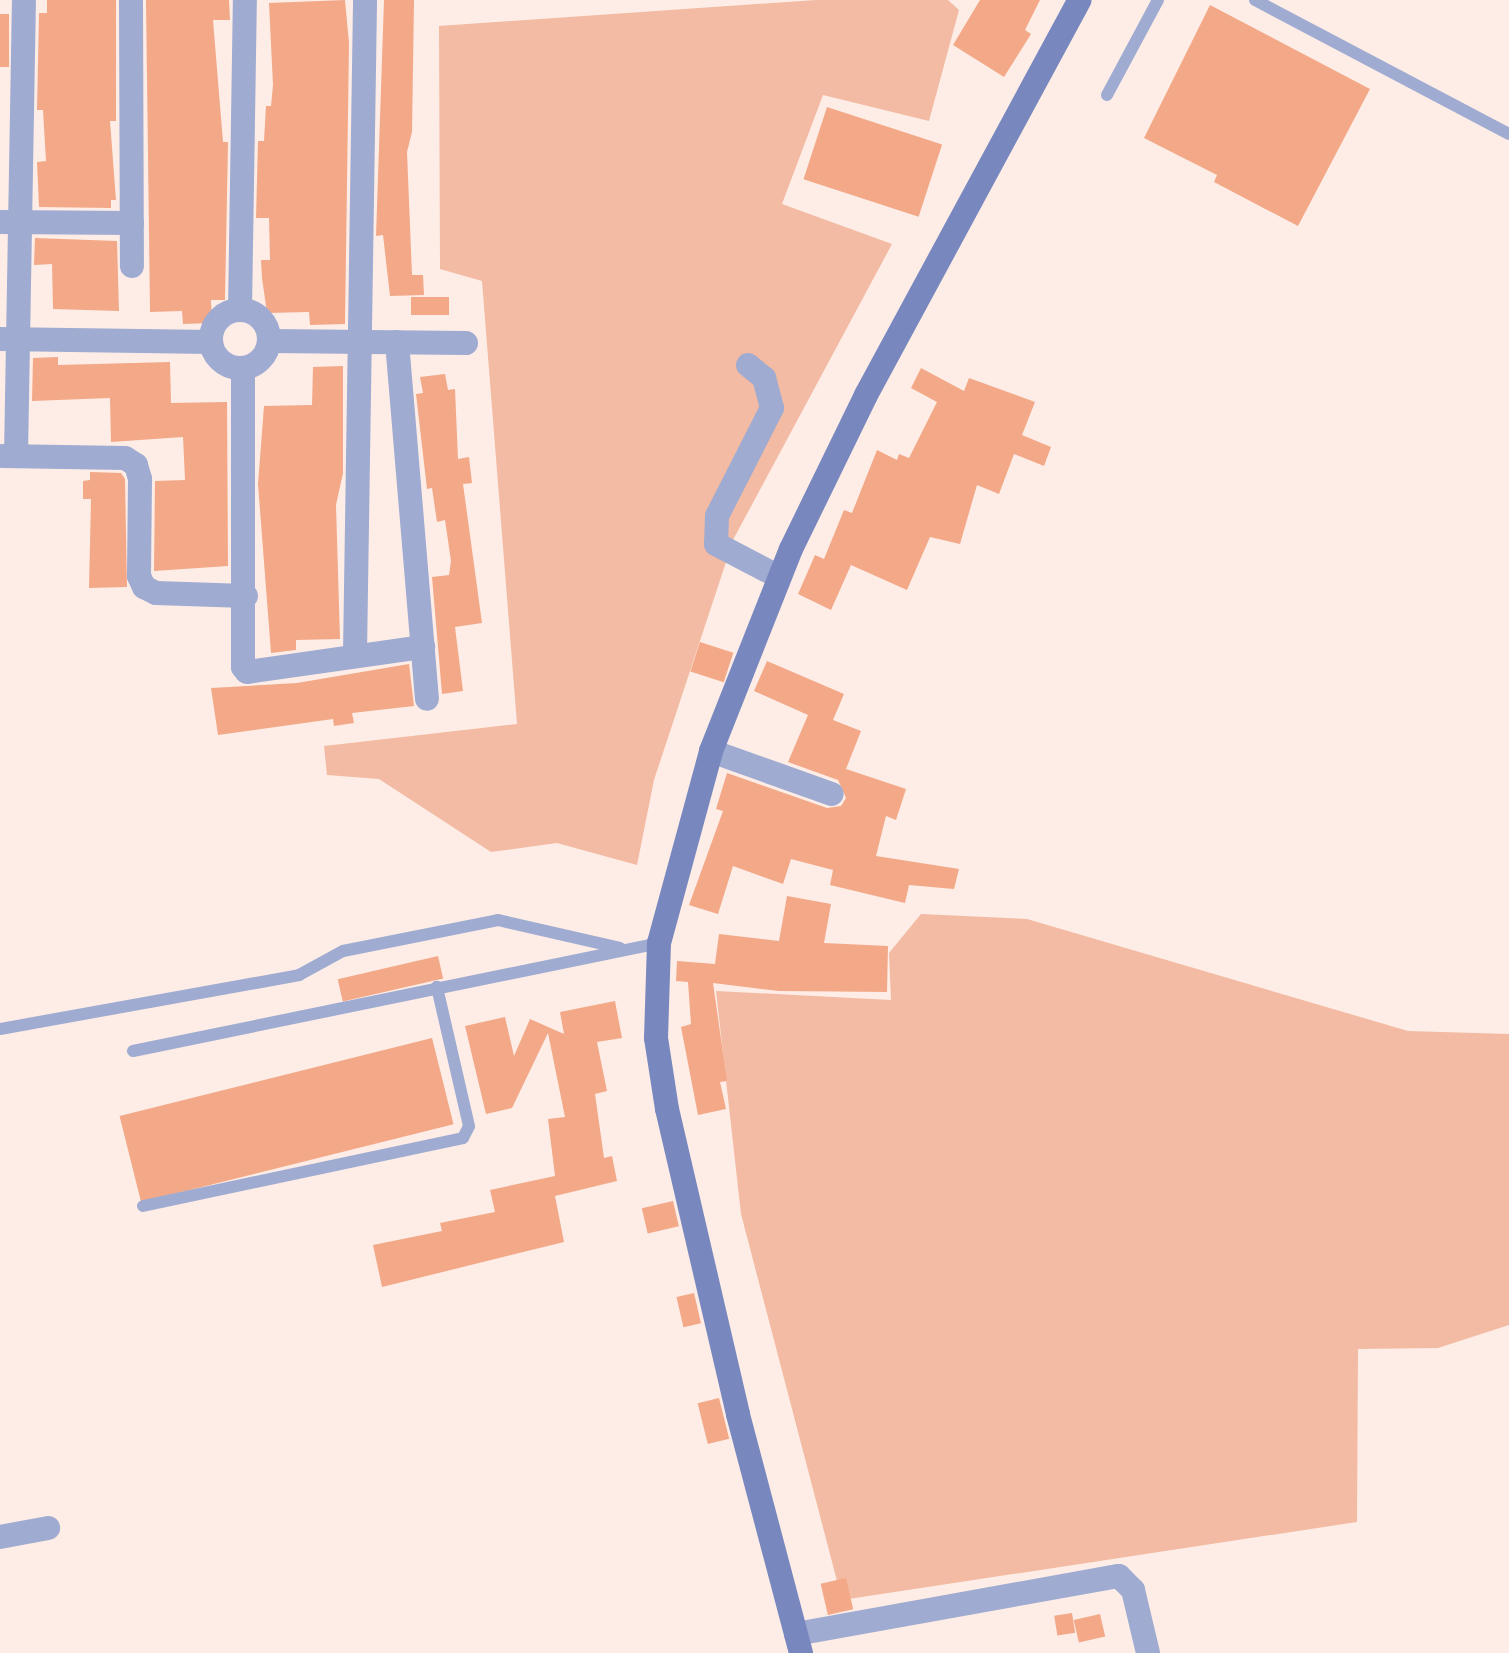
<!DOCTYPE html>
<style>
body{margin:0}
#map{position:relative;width:1509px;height:1653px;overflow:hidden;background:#fdede6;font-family:"Times New Roman",serif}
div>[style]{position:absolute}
.green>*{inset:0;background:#f3bba3}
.building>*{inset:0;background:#f3a888;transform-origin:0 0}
.lane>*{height:12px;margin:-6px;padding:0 6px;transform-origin:6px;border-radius:6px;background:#9fabd1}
.street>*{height:24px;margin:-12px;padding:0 12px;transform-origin:12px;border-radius:12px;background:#9fabd1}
.street>.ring{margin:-12px;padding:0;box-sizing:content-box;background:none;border:24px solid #9fabd1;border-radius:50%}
.secondary>*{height:24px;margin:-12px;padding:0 12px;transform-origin:12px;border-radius:12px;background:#7888bf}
span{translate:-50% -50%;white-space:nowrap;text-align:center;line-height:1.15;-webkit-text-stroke:8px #fdede6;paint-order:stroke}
</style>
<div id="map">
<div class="green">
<i style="clip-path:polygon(816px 0,948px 0,959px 10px,929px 121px,823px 95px,782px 204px,892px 244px,734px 538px,654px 780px,637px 865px,557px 843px,491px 852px,379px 779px,327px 775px,324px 746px,517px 724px,482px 281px,440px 269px,439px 26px)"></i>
<i style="clip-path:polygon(921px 914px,1027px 919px,1408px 1031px,1509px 1034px,1509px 1325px,1438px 1348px,1358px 1349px,1357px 1522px,842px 1600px,741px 1214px,716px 991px,891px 1000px,889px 953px)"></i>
</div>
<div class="building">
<i style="clip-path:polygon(47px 0,116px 0,116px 121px,110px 121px,116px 200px,111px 200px,111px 208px,39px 207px,37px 162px,46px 161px,43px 110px,37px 110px,39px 13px,47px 13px)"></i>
<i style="clip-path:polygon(146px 0,229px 0,230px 20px,213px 20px,223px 142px,228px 142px,225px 300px,211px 300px,212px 323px,183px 324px,182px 311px,150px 312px)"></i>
<i style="clip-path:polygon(345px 0,349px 43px,345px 324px,310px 325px,309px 312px,267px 313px,262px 278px,261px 260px,270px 260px,269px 218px,256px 218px,258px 141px,264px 141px,266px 106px,271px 106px,273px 85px,269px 3px)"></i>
<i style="clip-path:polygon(384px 0,414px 0,412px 132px,407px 152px,412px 275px,423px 275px,424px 295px,390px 296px,383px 235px,376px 236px)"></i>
<i style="clip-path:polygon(980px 0,1040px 0,1025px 30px,1031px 34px,1004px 77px,953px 45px)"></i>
<i style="clip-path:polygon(1210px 5px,1370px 89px,1298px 226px,1214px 182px,1217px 175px,1144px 138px)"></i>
<i style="left:0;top:14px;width:9px;height:53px"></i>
<i style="left:827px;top:107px;width:121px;height:76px;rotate:18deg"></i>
<i style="clip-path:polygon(35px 238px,117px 241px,119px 311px,53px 309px,52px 264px,34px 265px)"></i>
<i style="left:449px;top:297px;width:18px;height:38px;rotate:90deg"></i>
<i style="clip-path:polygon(58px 357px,58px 365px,170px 362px,171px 403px,227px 402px,228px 566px,154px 571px,155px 481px,185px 480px,183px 437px,111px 442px,110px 398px,32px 401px,33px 358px)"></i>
<i style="clip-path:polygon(343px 366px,343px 473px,336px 505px,340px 639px,296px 640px,296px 650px,271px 653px,258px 484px,264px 406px,312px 405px,313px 367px)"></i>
<i style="clip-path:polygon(921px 368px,964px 391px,969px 378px,1035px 402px,1022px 435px,1051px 447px,1044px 466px,1014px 454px,999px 494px,977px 485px,960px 544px,930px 537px,907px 590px,851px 565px,831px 610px,798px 594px,815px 555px,824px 559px,844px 510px,852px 513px,877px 450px,897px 460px,899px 454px,909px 458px,937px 402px,911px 388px)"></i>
<i style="clip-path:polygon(445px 374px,448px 390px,455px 389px,458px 459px,469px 457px,472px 483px,463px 484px,482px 623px,455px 627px,463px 691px,442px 694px,432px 577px,449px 575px,451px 561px,445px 520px,437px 522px,432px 488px,427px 489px,416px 394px,423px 393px,420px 377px)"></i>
<i style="clip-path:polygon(90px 472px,121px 473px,125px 479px,127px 587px,89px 588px,91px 499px,83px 499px,83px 481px,90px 480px)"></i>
<i style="left:700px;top:642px;width:35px;height:31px;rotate:18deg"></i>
<i style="clip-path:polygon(767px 661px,844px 694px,833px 720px,861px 731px,846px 769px,906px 789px,896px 820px,886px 816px,876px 856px,959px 869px,954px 889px,909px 885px,905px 903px,830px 885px,833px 870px,791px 859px,783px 884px,733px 866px,718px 914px,689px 905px,723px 811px,716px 809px,727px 773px,827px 808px,841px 806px,846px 798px,838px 780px,788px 762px,808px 715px,754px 691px)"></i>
<i style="clip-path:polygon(409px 664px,414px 706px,352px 713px,354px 723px,334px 726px,333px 719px,218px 735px,211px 688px,297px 683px)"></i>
<i style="clip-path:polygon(787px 896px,831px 904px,824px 943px,888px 946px,887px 992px,779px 991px,713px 983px,727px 1081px,720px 1082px,726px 1109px,698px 1115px,681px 1027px,691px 1024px,688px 982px,676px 981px,677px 961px,715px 964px,719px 934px,779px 941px)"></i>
<i style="left:438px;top:956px;width:23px;height:103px;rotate:77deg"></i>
<i style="clip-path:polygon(615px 1001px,622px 1038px,597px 1042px,607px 1091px,595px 1094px,604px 1158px,612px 1156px,617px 1181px,555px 1196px,564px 1242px,382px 1287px,373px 1245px,442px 1231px,440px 1223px,495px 1212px,490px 1190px,555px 1176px,548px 1119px,565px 1117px,548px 1033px,512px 1108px,486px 1114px,465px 1026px,505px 1017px,514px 1056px,530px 1019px,564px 1034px,560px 1012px)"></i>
<i style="left:432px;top:1038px;width:89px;height:322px;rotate:76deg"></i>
<i style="left:673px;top:1201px;width:26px;height:32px;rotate:77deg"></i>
<i style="left:694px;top:1293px;width:31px;height:18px;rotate:77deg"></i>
<i style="left:719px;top:1398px;width:42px;height:22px;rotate:76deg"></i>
<i style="left:846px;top:1578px;width:32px;height:26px;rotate:77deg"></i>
<i style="left:1072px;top:1613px;width:20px;height:18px;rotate:81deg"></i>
<i style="left:1100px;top:1614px;width:23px;height:27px;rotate:77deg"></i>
</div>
<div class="lane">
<i style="left:1255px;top:0;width:287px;rotate:27.8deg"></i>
<i style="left:1107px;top:95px;width:108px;rotate:-61.8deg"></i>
<i style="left:0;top:1029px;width:304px;rotate:-10.2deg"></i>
<i style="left:299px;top:975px;width:50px;rotate:-28.6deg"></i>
<i style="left:343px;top:951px;width:158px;rotate:-11.3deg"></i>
<i style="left:498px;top:920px;width:125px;rotate:12.9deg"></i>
<i style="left:133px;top:1051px;width:537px;rotate:-11.6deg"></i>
<i style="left:143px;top:1206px;width:327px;rotate:-12deg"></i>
<i style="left:463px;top:1138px;width:13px;rotate:-63deg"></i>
<i style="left:469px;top:1126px;width:143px;rotate:-103deg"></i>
</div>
<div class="street">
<i style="left:131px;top:0;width:266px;rotate:89.8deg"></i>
<i style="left:0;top:222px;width:132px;rotate:0.4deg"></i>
<i style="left:240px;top:310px;width:310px;rotate:-89.1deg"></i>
<i class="ring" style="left:211px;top:310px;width:34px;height:34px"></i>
<i style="left:0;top:339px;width:211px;rotate:0.8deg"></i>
<i style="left:270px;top:341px;width:196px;rotate:0.6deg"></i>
<i style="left:397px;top:342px;width:358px;rotate:85.2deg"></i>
<i style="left:748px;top:365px;width:21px;rotate:39deg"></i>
<i style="left:764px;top:378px;width:31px;rotate:75deg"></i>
<i style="left:772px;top:408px;width:121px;rotate:117deg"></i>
<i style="left:717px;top:516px;width:28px;rotate:92deg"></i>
<i style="left:716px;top:544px;width:71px;rotate:27.6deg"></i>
<i style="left:243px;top:369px;width:298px;rotate:90deg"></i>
<i style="left:243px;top:667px;width:6px;rotate:51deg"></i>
<i style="left:247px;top:672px;width:178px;rotate:-8.1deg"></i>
<i style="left:2px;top:456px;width:123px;rotate:0.9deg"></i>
<i style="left:125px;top:458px;width:13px;rotate:32deg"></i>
<i style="left:136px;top:465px;width:15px;rotate:74deg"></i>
<i style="left:140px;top:479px;width:97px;rotate:90.6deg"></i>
<i style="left:139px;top:576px;width:12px;rotate:66deg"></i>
<i style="left:144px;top:587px;width:13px;rotate:27deg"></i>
<i style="left:156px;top:593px;width:90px;rotate:1.9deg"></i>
<i style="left:16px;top:456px;width:456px;rotate:-89deg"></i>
<i style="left:355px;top:654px;width:654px;rotate:-89.12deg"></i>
<i style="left:711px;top:751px;width:128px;rotate:19.6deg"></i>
<i style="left:0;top:1537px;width:49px;rotate:-10.6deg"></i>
<i style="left:796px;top:1634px;width:328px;rotate:-10.2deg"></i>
<i style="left:1119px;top:1576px;width:20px;rotate:45deg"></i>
<i style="left:1133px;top:1590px;width:65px;rotate:76.6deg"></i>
</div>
<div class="secondary">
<i style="left:801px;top:1653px;width:247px;rotate:-104.8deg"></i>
<i style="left:738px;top:1414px;width:313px;rotate:-103.1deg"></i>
<i style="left:667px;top:1109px;width:72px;rotate:-98.8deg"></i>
<i style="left:656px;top:1038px;width:95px;rotate:-88.2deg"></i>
<i style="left:659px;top:943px;width:199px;rotate:-74.8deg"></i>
<i style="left:711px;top:751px;width:217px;rotate:-68.4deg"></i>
<i style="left:791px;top:549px;width:171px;rotate:-64deg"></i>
<i style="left:866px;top:395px;width:449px;rotate:-61.6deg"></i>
</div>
</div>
